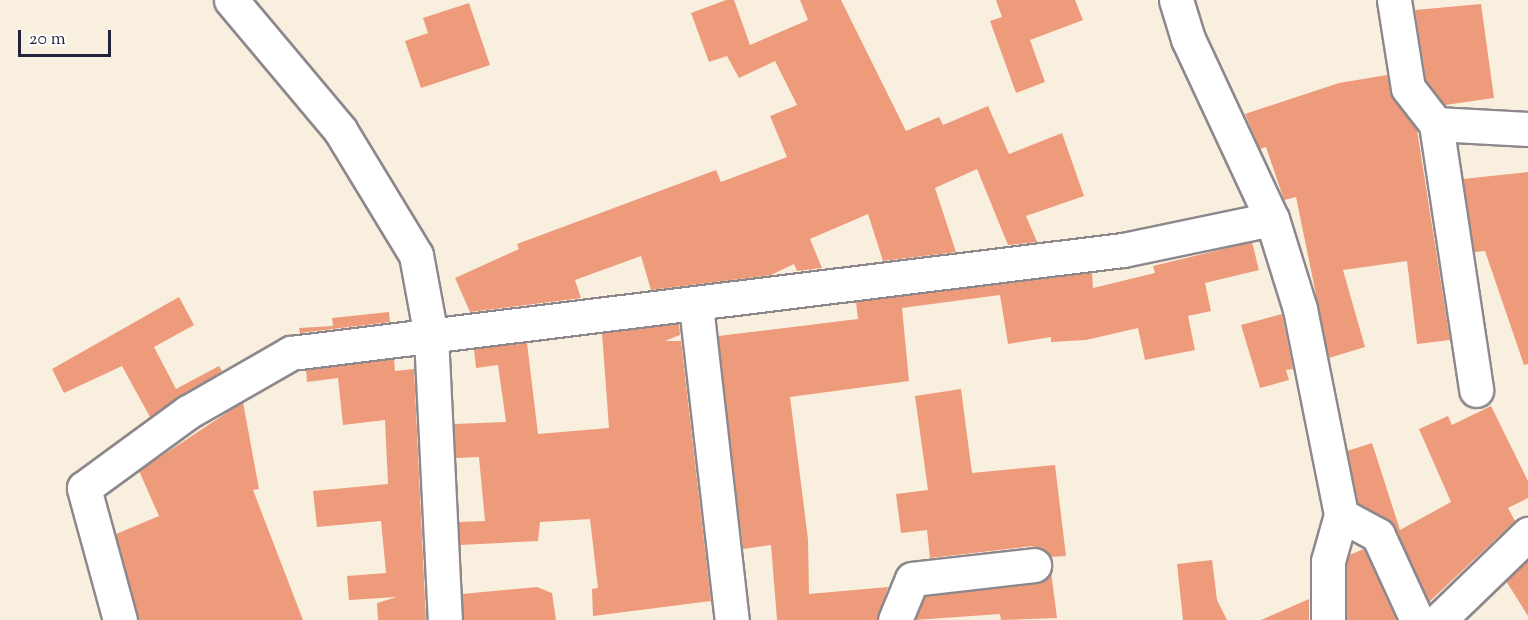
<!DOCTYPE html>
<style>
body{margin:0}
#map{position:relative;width:1528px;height:620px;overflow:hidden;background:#f9efdf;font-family:"Sorts Mill Goudy",serif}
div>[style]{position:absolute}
.building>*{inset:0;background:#ee9b7b}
.roads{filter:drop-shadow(2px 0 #8e888d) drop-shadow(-2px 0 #8e888d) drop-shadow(0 2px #8e888d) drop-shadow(0 -2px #8e888d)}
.minor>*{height:33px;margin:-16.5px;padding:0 16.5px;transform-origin:16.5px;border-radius:16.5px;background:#fff}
span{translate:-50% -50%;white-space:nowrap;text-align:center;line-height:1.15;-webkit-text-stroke:5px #fff;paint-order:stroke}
.scale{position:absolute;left:18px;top:30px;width:93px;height:27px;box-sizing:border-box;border:3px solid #22223b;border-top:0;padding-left:8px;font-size:18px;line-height:21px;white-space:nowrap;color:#22223b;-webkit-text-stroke:4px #fff;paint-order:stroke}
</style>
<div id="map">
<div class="building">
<i style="clip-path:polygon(726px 0,734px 0,750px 45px,808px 20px,800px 0,841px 0,906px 131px,939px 117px,943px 125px,988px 106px,1009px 154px,1062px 133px,1084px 196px,1026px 216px,1037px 242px,1008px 245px,977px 169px,935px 188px,956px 252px,883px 261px,868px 214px,810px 239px,822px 268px,797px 271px,794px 264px,771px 275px,651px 290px,641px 256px,575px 280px,581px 298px,470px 312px,455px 278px,519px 249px,517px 244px,716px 170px,721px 182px,787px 157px,770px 116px,797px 105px,775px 61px,739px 78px,727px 56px,709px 62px,691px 13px)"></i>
<i style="clip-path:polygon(996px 0,1075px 0,1083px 20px,1030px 40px,1045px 82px,1016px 93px,990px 21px,1002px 17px)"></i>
<i style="clip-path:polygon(469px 3px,490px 65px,421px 88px,405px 41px,428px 33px,423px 18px)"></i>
<i style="clip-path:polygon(1481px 4px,1494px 98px,1445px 105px,1426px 80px,1415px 10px)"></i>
<i style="clip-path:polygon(1387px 75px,1393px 99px,1417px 130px,1450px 340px,1417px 344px,1407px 261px,1343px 270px,1365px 347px,1329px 358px,1296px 197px,1284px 200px,1266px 147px,1260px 149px,1245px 114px,1339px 83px)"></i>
<i style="clip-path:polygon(1528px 172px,1528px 364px,1524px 365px,1485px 251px,1474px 252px,1463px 179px)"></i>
<i style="clip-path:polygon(1252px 242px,1259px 270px,1205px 283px,1211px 311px,1188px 316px,1195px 350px,1145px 360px,1138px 328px,1086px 340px,1051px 342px,1051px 337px,1008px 344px,1000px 295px,902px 308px,909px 381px,790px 397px,808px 539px,809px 594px,888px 587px,877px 620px,777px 620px,771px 545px,743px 549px,718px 336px,858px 319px,856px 302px,1092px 273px,1093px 288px,1155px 273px,1153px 266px)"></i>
<i style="clip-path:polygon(179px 297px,194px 325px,154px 347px,176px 389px,219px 366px,222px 371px,150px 417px,122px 366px,64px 393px,52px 369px)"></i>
<i style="clip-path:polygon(389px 312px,390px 322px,300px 333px,299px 328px,333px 326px,332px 318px)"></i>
<i style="clip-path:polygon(1282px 314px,1293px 369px,1286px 370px,1289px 380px,1260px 388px,1241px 325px)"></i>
<i style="clip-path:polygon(679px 324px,680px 335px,665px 341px,681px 341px,711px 601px,593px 616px,592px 589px,598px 588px,590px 519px,540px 522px,538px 541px,460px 545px,459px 522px,485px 521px,479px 457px,456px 458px,454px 424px,506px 422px,498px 365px,476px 368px,474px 349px,527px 343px,538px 434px,609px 428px,602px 333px)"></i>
<i style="clip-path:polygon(394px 359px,395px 371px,414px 369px,426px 620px,378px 620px,377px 603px,397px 597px,349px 600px,347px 576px,386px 573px,381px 521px,317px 527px,313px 491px,388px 484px,385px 420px,343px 425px,338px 378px,307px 382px,306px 370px)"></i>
<i style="clip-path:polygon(961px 389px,972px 473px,1055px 465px,1066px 556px,1050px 557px,1032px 546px,930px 558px,927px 530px,901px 533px,896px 494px,928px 490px,915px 396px)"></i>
<i style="clip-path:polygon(243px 402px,259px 489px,253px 490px,303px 620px,138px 620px,116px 534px,159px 516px,139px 471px)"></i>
<i style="clip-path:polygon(1491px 406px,1528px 481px,1528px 498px,1508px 508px,1515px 521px,1429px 602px,1395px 527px,1358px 503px,1347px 451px,1372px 443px,1400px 530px,1451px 502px,1419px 429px,1448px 416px,1452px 425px)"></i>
<i style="clip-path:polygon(1364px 549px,1396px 619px,1395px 620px,1347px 620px,1347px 564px,1349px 555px)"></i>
<i style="clip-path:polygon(1212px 560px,1217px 600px,1227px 620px,1183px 620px,1177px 564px)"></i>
<i style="clip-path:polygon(1528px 560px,1528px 616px,1506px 581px)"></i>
<i style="clip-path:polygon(1051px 571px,1057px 618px,1001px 620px,1000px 614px,915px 620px,925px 596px,1036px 584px)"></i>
<i style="clip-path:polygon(537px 587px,552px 593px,556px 620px,464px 620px,462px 594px)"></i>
<i style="clip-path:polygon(1309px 599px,1309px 620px,1261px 620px)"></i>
</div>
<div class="roads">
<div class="minor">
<i style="left:231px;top:0;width:170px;rotate:50deg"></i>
<i style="left:340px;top:130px;width:146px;rotate:58.7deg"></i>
<i style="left:416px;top:255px;width:82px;rotate:79.5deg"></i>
<i style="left:431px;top:336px;width:284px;rotate:87.2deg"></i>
<i style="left:1176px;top:0;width:41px;rotate:72.9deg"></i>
<i style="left:1188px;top:39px;width:199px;rotate:65deg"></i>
<i style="left:1272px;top:219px;width:94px;rotate:72.7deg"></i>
<i style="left:1300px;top:309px;width:210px;rotate:78.7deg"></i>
<i style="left:1341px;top:515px;width:48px;rotate:105.8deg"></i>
<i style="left:1328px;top:561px;width:59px;rotate:90deg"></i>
<i style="left:1394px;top:0;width:89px;rotate:81deg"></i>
<i style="left:1408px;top:88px;width:46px;rotate:52.1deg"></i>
<i style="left:1436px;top:124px;width:92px;rotate:3.1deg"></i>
<i style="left:1436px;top:124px;width:269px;rotate:81.4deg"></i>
<i style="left:696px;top:306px;width:316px;rotate:83.5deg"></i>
<i style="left:1341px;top:515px;width:42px;rotate:28.4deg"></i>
<i style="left:1378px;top:535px;width:94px;rotate:65.4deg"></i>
<i style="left:120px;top:620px;width:137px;rotate:-105.3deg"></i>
<i style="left:84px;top:488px;width:129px;rotate:-36.2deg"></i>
<i style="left:188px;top:412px;width:119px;rotate:-29.8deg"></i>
<i style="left:291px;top:353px;width:838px;rotate:-7.06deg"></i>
<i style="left:1123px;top:250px;width:152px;rotate:-11.8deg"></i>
<i style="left:895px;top:620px;width:44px;rotate:-67.5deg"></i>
<i style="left:912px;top:579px;width:123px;rotate:-6.5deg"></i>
<i style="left:1439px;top:620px;width:124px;rotate:-44deg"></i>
</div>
</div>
<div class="scale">20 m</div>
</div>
